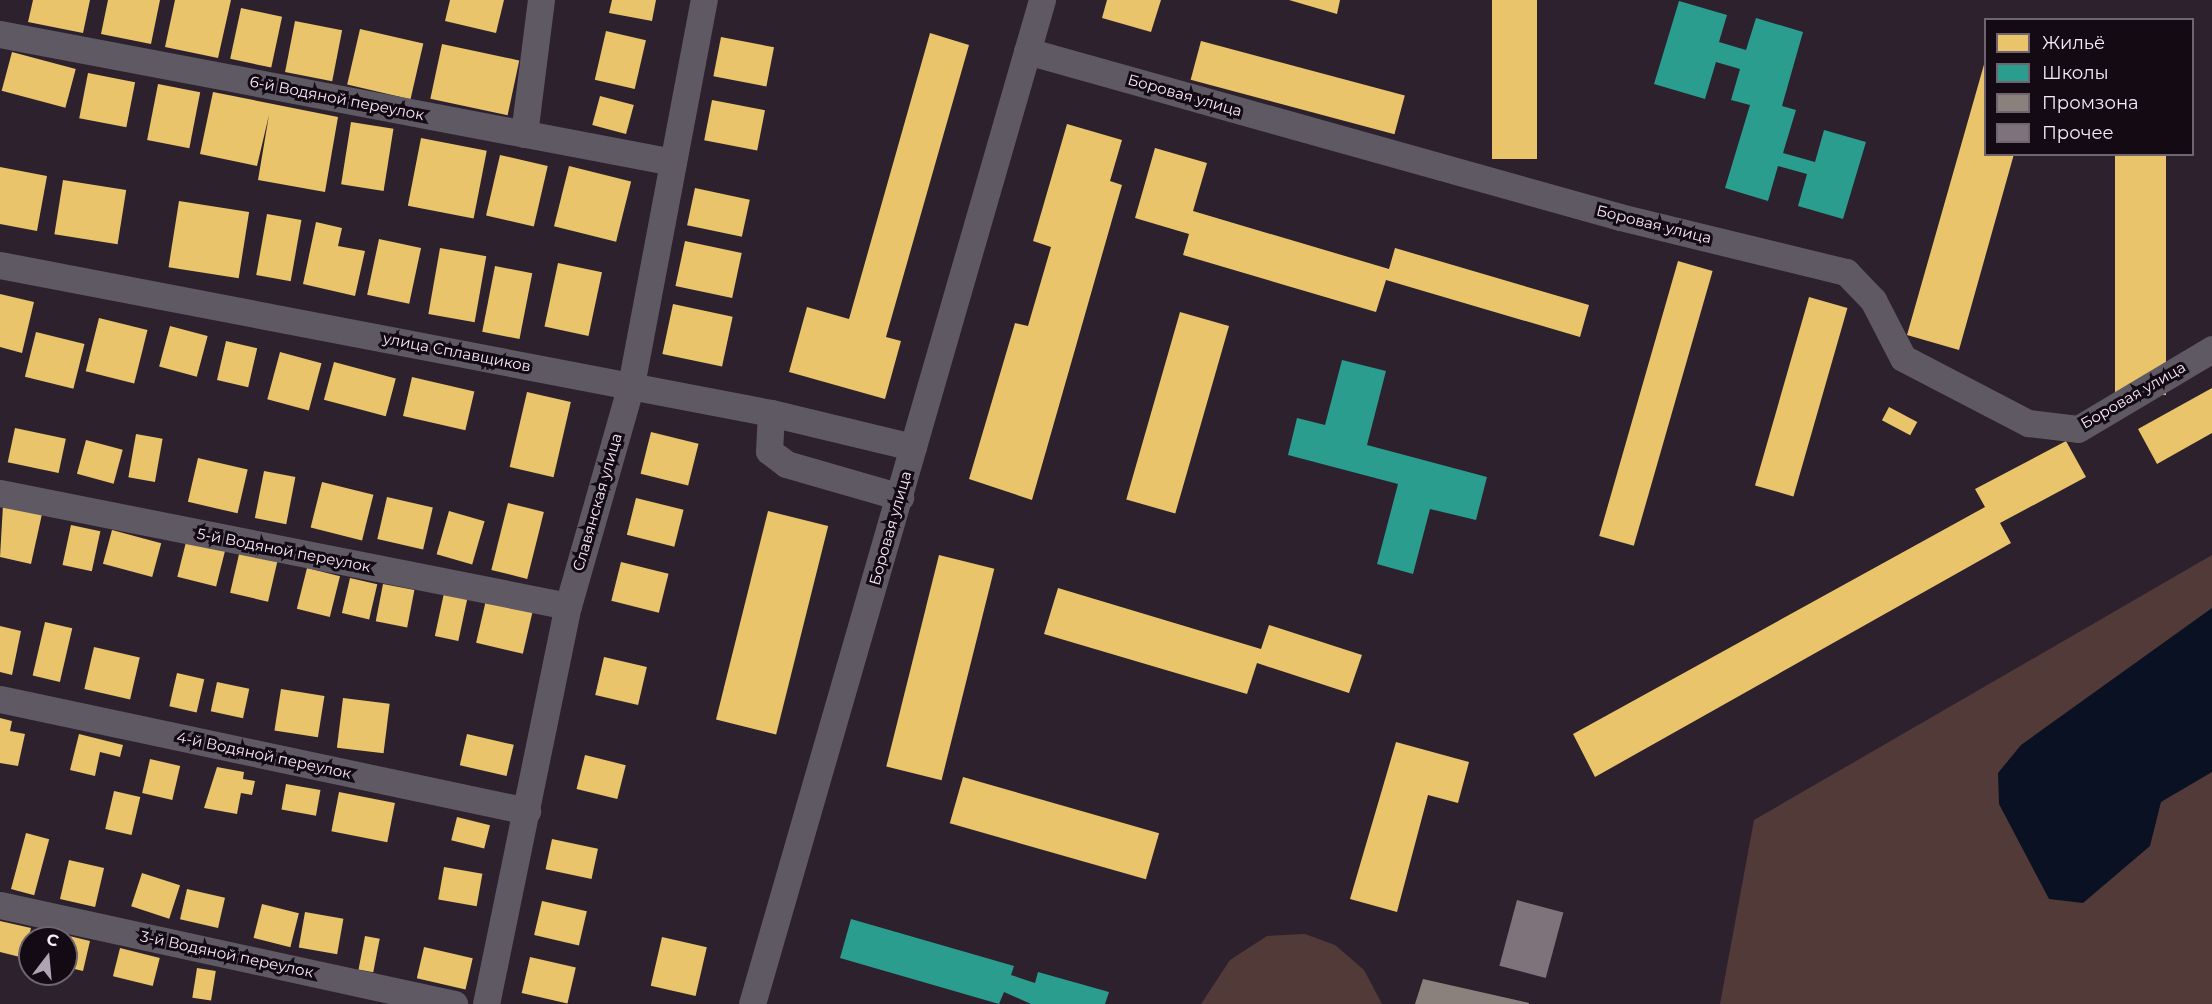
<!DOCTYPE html>
<meta charset="utf-8">
<style>
body{margin:0}
#map{position:relative;width:2212px;height:1004px;overflow:hidden;background:#2c212d;font-family:Montserrat,sans-serif}
div>[style]{position:absolute}
.green>*{inset:0;background:#523a39}
.water>*{inset:0;background:#091123}
.homes>*{inset:0;background:#e9c46a;transform-origin:0 0}
.schools>*{inset:0;background:#2a9d8f}
.industry>*{inset:0;background:#8a817c}
.building>*{inset:0;background:#7e727b;transform-origin:0 0}
.minor>*{height:27px;margin:-13.5px;padding:0 13.5px;transform-origin:13.5px;border-radius:13.5px;background:#5f5964}
span{translate:-50% -50%;white-space:nowrap;text-align:center;line-height:1.15;-webkit-text-stroke:6px #130a14;paint-order:stroke}
.street-label{font-size:15px;color:#f8eaf9}
.legend{position:absolute;left:1984px;top:18px;width:210px;height:138px;box-sizing:border-box;background:#130a14;border:2px solid #6f6470;margin:0;padding:8px 10px;list-style:none;font-size:18px;color:#f8eaf9}
.legend li{display:flex;align-items:center;gap:12px;height:30px}
.legend b{width:30px;border:2px solid #6f6470}
.north{position:absolute;left:18px;top:926px;width:60px;height:60px;box-sizing:border-box;background:#130a14;border:2px solid #6f6470;border-radius:50%;rotate:16deg;font-size:16px;font-weight:700;line-height:24px;text-align:center;color:#f8eaf9}
.north::after{content:'';display:block;margin:auto;width:21px;height:27px;background:#b1a4b2;clip-path:polygon(50% 0,100% 100%,50% 72%,0 100%)}
</style>
<div id="map">
<div class="green">
<i style="clip-path:polygon(2212px 555px,2212px 1004px,1720px 1004px,1754px 820px)"></i>
<i style="clip-path:polygon(1305px 934px,1335px 945px,1364px 970px,1382px 1004px,1201px 1004px,1230px 960px,1267px 936px)"></i>
</div>
<div class="water">
<i style="clip-path:polygon(2212px 608px,2212px 772px,2161px 802px,2150px 846px,2083px 903px,2049px 899px,1999px 804px,1998px 773px,2021px 745px)"></i>
</div>
<div class="homes">
<i style="clip-path:polygon(33px 0,90px 0,83px 33px,28px 22px)"></i>
<i style="clip-path:polygon(108px 0,160px 0,151px 44px,101px 34px)"></i>
<i style="clip-path:polygon(175px 0,231px 0,218px 58px,165px 47px)"></i>
<i style="clip-path:polygon(450px 0,504px 0,496px 33px,445px 21px)"></i>
<i style="clip-path:polygon(612px 0,656px 0,652px 21px,609px 13px)"></i>
<i style="clip-path:polygon(1107px 0,1161px 0,1151px 32px,1102px 18px)"></i>
<i style="clip-path:polygon(1289px 0,1340px 0,1337px 14px)"></i>
<i style="left:1492px;top:0;width:45px;height:159px"></i>
<i style="left:241px;top:8px;width:42px;height:52px;rotate:12deg"></i>
<i style="left:295px;top:21px;width:48px;height:52px;rotate:11deg"></i>
<i style="left:360px;top:29px;width:65px;height:57px;rotate:13deg"></i>
<i style="left:606px;top:31px;width:41px;height:50px;rotate:13deg"></i>
<i style="clip-path:polygon(930px 33px,969px 45px,886px 337px,901px 341px,885px 399px,789px 372px,807px 307px,849px 319px)"></i>
<i style="left:721px;top:37px;width:54px;height:40px;rotate:11deg"></i>
<i style="left:1201px;top:41px;width:211px;height:40px;rotate:15deg"></i>
<i style="left:442px;top:44px;width:79px;height:56px;rotate:12deg"></i>
<i style="left:12px;top:52px;width:66px;height:40px;rotate:15deg"></i>
<i style="clip-path:polygon(1985px 61px,1986px 154px,2014px 154px,1959px 350px,1907px 335px)"></i>
<i style="left:88px;top:73px;width:48px;height:46px;rotate:11deg"></i>
<i style="left:158px;top:84px;width:43px;height:57px;rotate:11deg"></i>
<i style="clip-path:polygon(213px 92px,338px 117px,325px 192px,258px 180px,269px 115px,257px 166px,200px 154px)"></i>
<i style="left:600px;top:96px;width:35px;height:30px;rotate:15deg"></i>
<i style="left:712px;top:100px;width:54px;height:41px;rotate:11deg"></i>
<i style="left:351px;top:122px;width:43px;height:63px;rotate:9deg"></i>
<i style="clip-path:polygon(1067px 124px,1122px 140px,1110px 181px,1122px 185px,1032px 500px,969px 479px,1015px 323px,1028px 326px,1051px 247px,1033px 241px)"></i>
<i style="left:421px;top:138px;width:67px;height:69px;rotate:11deg"></i>
<i style="clip-path:polygon(1155px 148px,1207px 163px,1193px 211px,1389px 269px,1395px 248px,1589px 305px,1580px 337px,1386px 280px,1376px 312px,1183px 255px,1189px 234px,1135px 218px)"></i>
<i style="left:2115px;top:154px;width:51px;height:241px"></i>
<i style="left:500px;top:155px;width:49px;height:62px;rotate:13deg"></i>
<i style="left:569px;top:166px;width:64px;height:62px;rotate:14deg"></i>
<i style="clip-path:polygon(0 167px,47px 176px,37px 231px,0 224px)"></i>
<i style="left:63px;top:180px;width:64px;height:55px;rotate:9deg"></i>
<i style="left:695px;top:188px;width:56px;height:38px;rotate:12deg"></i>
<i style="left:179px;top:201px;width:71px;height:67px;rotate:9deg"></i>
<i style="left:267px;top:214px;width:35px;height:62px;rotate:10deg"></i>
<i style="clip-path:polygon(316px 222px,342px 228px,338px 246px,365px 251px,355px 296px,303px 284px)"></i>
<i style="left:379px;top:239px;width:43px;height:57px;rotate:12deg"></i>
<i style="left:685px;top:241px;width:58px;height:46px;rotate:12deg"></i>
<i style="left:440px;top:248px;width:47px;height:67px;rotate:10deg"></i>
<i style="left:1678px;top:261px;width:36px;height:286px;rotate:16deg"></i>
<i style="left:558px;top:263px;width:45px;height:65px;rotate:12deg"></i>
<i style="left:495px;top:266px;width:38px;height:67px;rotate:11deg"></i>
<i style="clip-path:polygon(0 294px,34px 302px,22px 353px,0 347px)"></i>
<i style="left:1809px;top:297px;width:40px;height:196px;rotate:16deg"></i>
<i style="left:673px;top:304px;width:61px;height:51px;rotate:12deg"></i>
<i style="left:1180px;top:312px;width:51px;height:195px;rotate:16deg"></i>
<i style="left:99px;top:318px;width:50px;height:55px;rotate:14deg"></i>
<i style="left:170px;top:326px;width:39px;height:42px;rotate:15deg"></i>
<i style="left:36px;top:332px;width:50px;height:46px;rotate:14deg"></i>
<i style="left:226px;top:341px;width:32px;height:40px;rotate:13deg"></i>
<i style="left:280px;top:352px;width:43px;height:49px;rotate:15deg"></i>
<i style="left:334px;top:362px;width:64px;height:39px;rotate:15deg"></i>
<i style="left:412px;top:377px;width:64px;height:40px;rotate:13deg"></i>
<i style="clip-path:polygon(2212px 388px,2212px 433px,2157px 464px,2138px 429px)"></i>
<i style="left:527px;top:392px;width:45px;height:77px;rotate:13deg"></i>
<i style="left:1889px;top:407px;width:32px;height:15px;rotate:28deg"></i>
<i style="left:15px;top:428px;width:52px;height:35px;rotate:12deg"></i>
<i style="left:651px;top:432px;width:49px;height:43px;rotate:14deg"></i>
<i style="left:136px;top:434px;width:27px;height:44px;rotate:10deg"></i>
<i style="left:86px;top:440px;width:38px;height:35px;rotate:15deg"></i>
<i style="clip-path:polygon(2066px 441px,2086px 477px,2000px 523px,2011px 543px,1595px 777px,1573px 734px,1985px 507px,1975px 489px)"></i>
<i style="left:198px;top:458px;width:51px;height:45px;rotate:13deg"></i>
<i style="left:264px;top:471px;width:32px;height:48px;rotate:11deg"></i>
<i style="left:322px;top:482px;width:53px;height:47px;rotate:14deg"></i>
<i style="left:387px;top:497px;width:47px;height:43px;rotate:13deg"></i>
<i style="left:636px;top:498px;width:49px;height:38px;rotate:14deg"></i>
<i style="left:508px;top:503px;width:37px;height:69px;rotate:14deg"></i>
<i style="clip-path:polygon(3px 505px,42px 514px,31px 564px,0 557px)"></i>
<i style="left:449px;top:511px;width:37px;height:45px;rotate:16deg"></i>
<i style="left:768px;top:511px;width:62px;height:215px;rotate:14deg"></i>
<i style="left:71px;top:525px;width:30px;height:41px;rotate:12deg"></i>
<i style="left:112px;top:530px;width:51px;height:35px;rotate:15deg"></i>
<i style="left:187px;top:538px;width:40px;height:40px;rotate:14deg"></i>
<i style="left:240px;top:550px;width:39px;height:44px;rotate:13deg"></i>
<i style="left:939px;top:555px;width:57px;height:218px;rotate:14deg"></i>
<i style="left:621px;top:562px;width:49px;height:40px;rotate:14deg"></i>
<i style="left:307px;top:568px;width:34px;height:42px;rotate:14deg"></i>
<i style="left:350px;top:578px;width:28px;height:36px;rotate:13deg"></i>
<i style="left:383px;top:584px;width:32px;height:38px;rotate:11deg"></i>
<i style="clip-path:polygon(1058px 588px,1261px 649px,1269px 625px,1362px 655px,1349px 693px,1257px 663px,1247px 694px,1044px 634px)"></i>
<i style="left:444px;top:593px;width:24px;height:44px;rotate:12deg"></i>
<i style="left:486px;top:600px;width:48px;height:44px;rotate:13deg"></i>
<i style="left:45px;top:622px;width:28px;height:55px;rotate:13deg"></i>
<i style="clip-path:polygon(0 626px,21px 631px,12px 675px,0 672px)"></i>
<i style="left:94px;top:647px;width:47px;height:43px;rotate:13deg"></i>
<i style="left:604px;top:657px;width:44px;height:39px;rotate:13deg"></i>
<i style="left:177px;top:673px;width:28px;height:34px;rotate:13deg"></i>
<i style="left:217px;top:682px;width:33px;height:30px;rotate:12deg"></i>
<i style="left:281px;top:689px;width:44px;height:42px;rotate:9deg"></i>
<i style="left:343px;top:698px;width:47px;height:50px;rotate:7deg"></i>
<i style="clip-path:polygon(0 718px,12px 721px,10px 731px,25px 734px,18px 766px,0 763px)"></i>
<i style="clip-path:polygon(79px 734px,123px 745px,120px 757px,100px 752px,95px 776px,70px 770px)"></i>
<i style="left:467px;top:734px;width:48px;height:32px;rotate:13deg"></i>
<i style="clip-path:polygon(1396px 742px,1469px 762px,1458px 803px,1428px 795px,1397px 912px,1350px 899px)"></i>
<i style="left:585px;top:755px;width:42px;height:35px;rotate:14deg"></i>
<i style="left:150px;top:759px;width:31px;height:35px;rotate:13deg"></i>
<i style="clip-path:polygon(217px 767px,244px 772px,243px 779px,255px 781px,252px 795px,241px 793px,237px 814px,204px 808px)"></i>
<i style="left:963px;top:777px;width:204px;height:48px;rotate:16deg"></i>
<i style="left:286px;top:784px;width:35px;height:26px;rotate:10deg"></i>
<i style="left:114px;top:791px;width:27px;height:39px;rotate:13deg"></i>
<i style="left:339px;top:792px;width:57px;height:40px;rotate:11deg"></i>
<i style="left:457px;top:817px;width:34px;height:24px;rotate:14deg"></i>
<i style="left:26px;top:833px;width:24px;height:58px;rotate:15deg"></i>
<i style="left:552px;top:839px;width:47px;height:31px;rotate:12deg"></i>
<i style="left:69px;top:860px;width:36px;height:40px;rotate:13deg"></i>
<i style="left:444px;top:867px;width:39px;height:33px;rotate:10deg"></i>
<i style="left:142px;top:873px;width:40px;height:35px;rotate:18deg"></i>
<i style="left:187px;top:889px;width:39px;height:31px;rotate:13deg"></i>
<i style="left:542px;top:901px;width:46px;height:35px;rotate:13deg"></i>
<i style="left:262px;top:904px;width:38px;height:35px;rotate:14deg"></i>
<i style="left:305px;top:912px;width:39px;height:36px;rotate:10deg"></i>
<i style="clip-path:polygon(0 921px,31px 928px,24px 958px,0 952px)"></i>
<i style="clip-path:polygon(57px 933px,90px 941px,83px 971px,66px 967px,66px 938px,56px 938px)"></i>
<i style="left:365px;top:936px;width:15px;height:34px;rotate:11deg"></i>
<i style="left:662px;top:937px;width:46px;height:50px;rotate:13deg"></i>
<i style="left:424px;top:947px;width:50px;height:32px;rotate:13deg"></i>
<i style="left:120px;top:948px;width:41px;height:29px;rotate:14deg"></i>
<i style="left:530px;top:957px;width:47px;height:37px;rotate:13deg"></i>
<i style="left:197px;top:968px;width:19px;height:30px;rotate:9deg"></i>
</div>
<div class="schools">
<i style="clip-path:polygon(1679px 1px,1727px 15px,1719px 42px,1746px 50px,1756px 18px,1803px 32px,1782px 106px,1796px 110px,1783px 153px,1815px 162px,1824px 130px,1866px 142px,1843px 219px,1798px 206px,1807px 174px,1778px 166px,1768px 201px,1725px 188px,1750px 105px,1731px 100px,1740px 69px,1716px 62px,1705px 99px,1654px 84px)"></i>
<i style="clip-path:polygon(1342px 360px,1386px 371px,1367px 445px,1487px 477px,1476px 520px,1430px 509px,1413px 574px,1377px 564px,1398px 484px,1288px 455px,1297px 418px,1325px 425px)"></i>
<i style="clip-path:polygon(851px 919px,1014px 966px,1011px 975px,1035px 983px,1038px 972px,1109px 992px,1105px 1004px,1031px 1004px,1004px 992px,999px 1004px,840px 958px)"></i>
</div>
<div class="industry">
<i style="clip-path:polygon(1423px 979px,1529px 1003px,1529px 1004px,1415px 1004px)"></i>
</div>
<div class="building">
<i style="left:1517px;top:900px;width:48px;height:68px;rotate:15deg"></i>
</div>
<div class="minor">
<i style="left:0;top:34px;width:685px;rotate:10.77deg"></i>
<i style="left:1027px;top:51px;width:616px;rotate:15.64deg"></i>
<i style="left:1620px;top:217px;width:233px;rotate:13.7deg"></i>
<i style="left:1846px;top:272px;width:39px;rotate:46deg"></i>
<i style="left:1873px;top:300px;width:65px;rotate:62.7deg"></i>
<i style="left:1903px;top:358px;width:141px;rotate:27.5deg"></i>
<i style="left:2028px;top:423px;width:50px;rotate:6.8deg"></i>
<i style="left:2078px;top:429px;width:156px;rotate:-30.8deg"></i>
<i style="left:524px;top:134px;width:135px;rotate:-82.8deg"></i>
<i style="left:0;top:265px;width:785px;rotate:10.87deg"></i>
<i style="left:771px;top:413px;width:146px;rotate:13.5deg"></i>
<i style="left:771px;top:413px;width:38px;rotate:93deg"></i>
<i style="left:769px;top:451px;width:21px;rotate:37deg"></i>
<i style="left:786px;top:464px;width:119px;rotate:16.1deg"></i>
<i style="left:0;top:493px;width:579px;rotate:11.25deg"></i>
<i style="left:0;top:699px;width:539px;rotate:12deg"></i>
<i style="left:0;top:905px;width:465px;rotate:12.3deg"></i>
<i style="left:486px;top:1004px;width:406px;rotate:-78.4deg"></i>
<i style="left:568px;top:606px;width:230px;rotate:-74.1deg"></i>
<i style="left:631px;top:385px;width:392px;rotate:-79.3deg"></i>
<i style="left:752px;top:1004px;width:1045px;rotate:-73.89deg"></i>
</div>
<div class="street-label">
<span style="left:1185px;top:95px;rotate:16deg">Боровая улица</span>
<span style="left:337px;top:98px;rotate:11deg">6-й Водяной переулок</span>
<span style="left:1654px;top:224px;rotate:14deg">Боровая улица</span>
<span style="left:457px;top:352px;rotate:11deg">улица Сплавщиков</span>
<span style="left:2133px;top:395px;rotate:-30deg">Боровая улица</span>
<span style="left:597px;top:502px;rotate:-74deg">Славянская улица</span>
<span style="left:890px;top:528px;rotate:-74deg">Боровая улица</span>
<span style="left:284px;top:550px;rotate:11deg">5-й Водяной переулок</span>
<span style="left:264px;top:755px;rotate:12deg">4-й Водяной переулок</span>
<span style="left:227px;top:954px;rotate:12deg">3-й Водяной переулок</span>
</div>
<ul class="legend">
<li><b style="height:16px;background:#e9c46a"></b>Жильё</li>
<li><b style="height:16px;background:#2a9d8f"></b>Школы</li>
<li><b style="height:16px;background:#8a817c"></b>Промзона</li>
<li><b style="height:16px;background:#7e727b"></b>Прочее</li>
</ul>
<div class="north">С</div>
</div>
